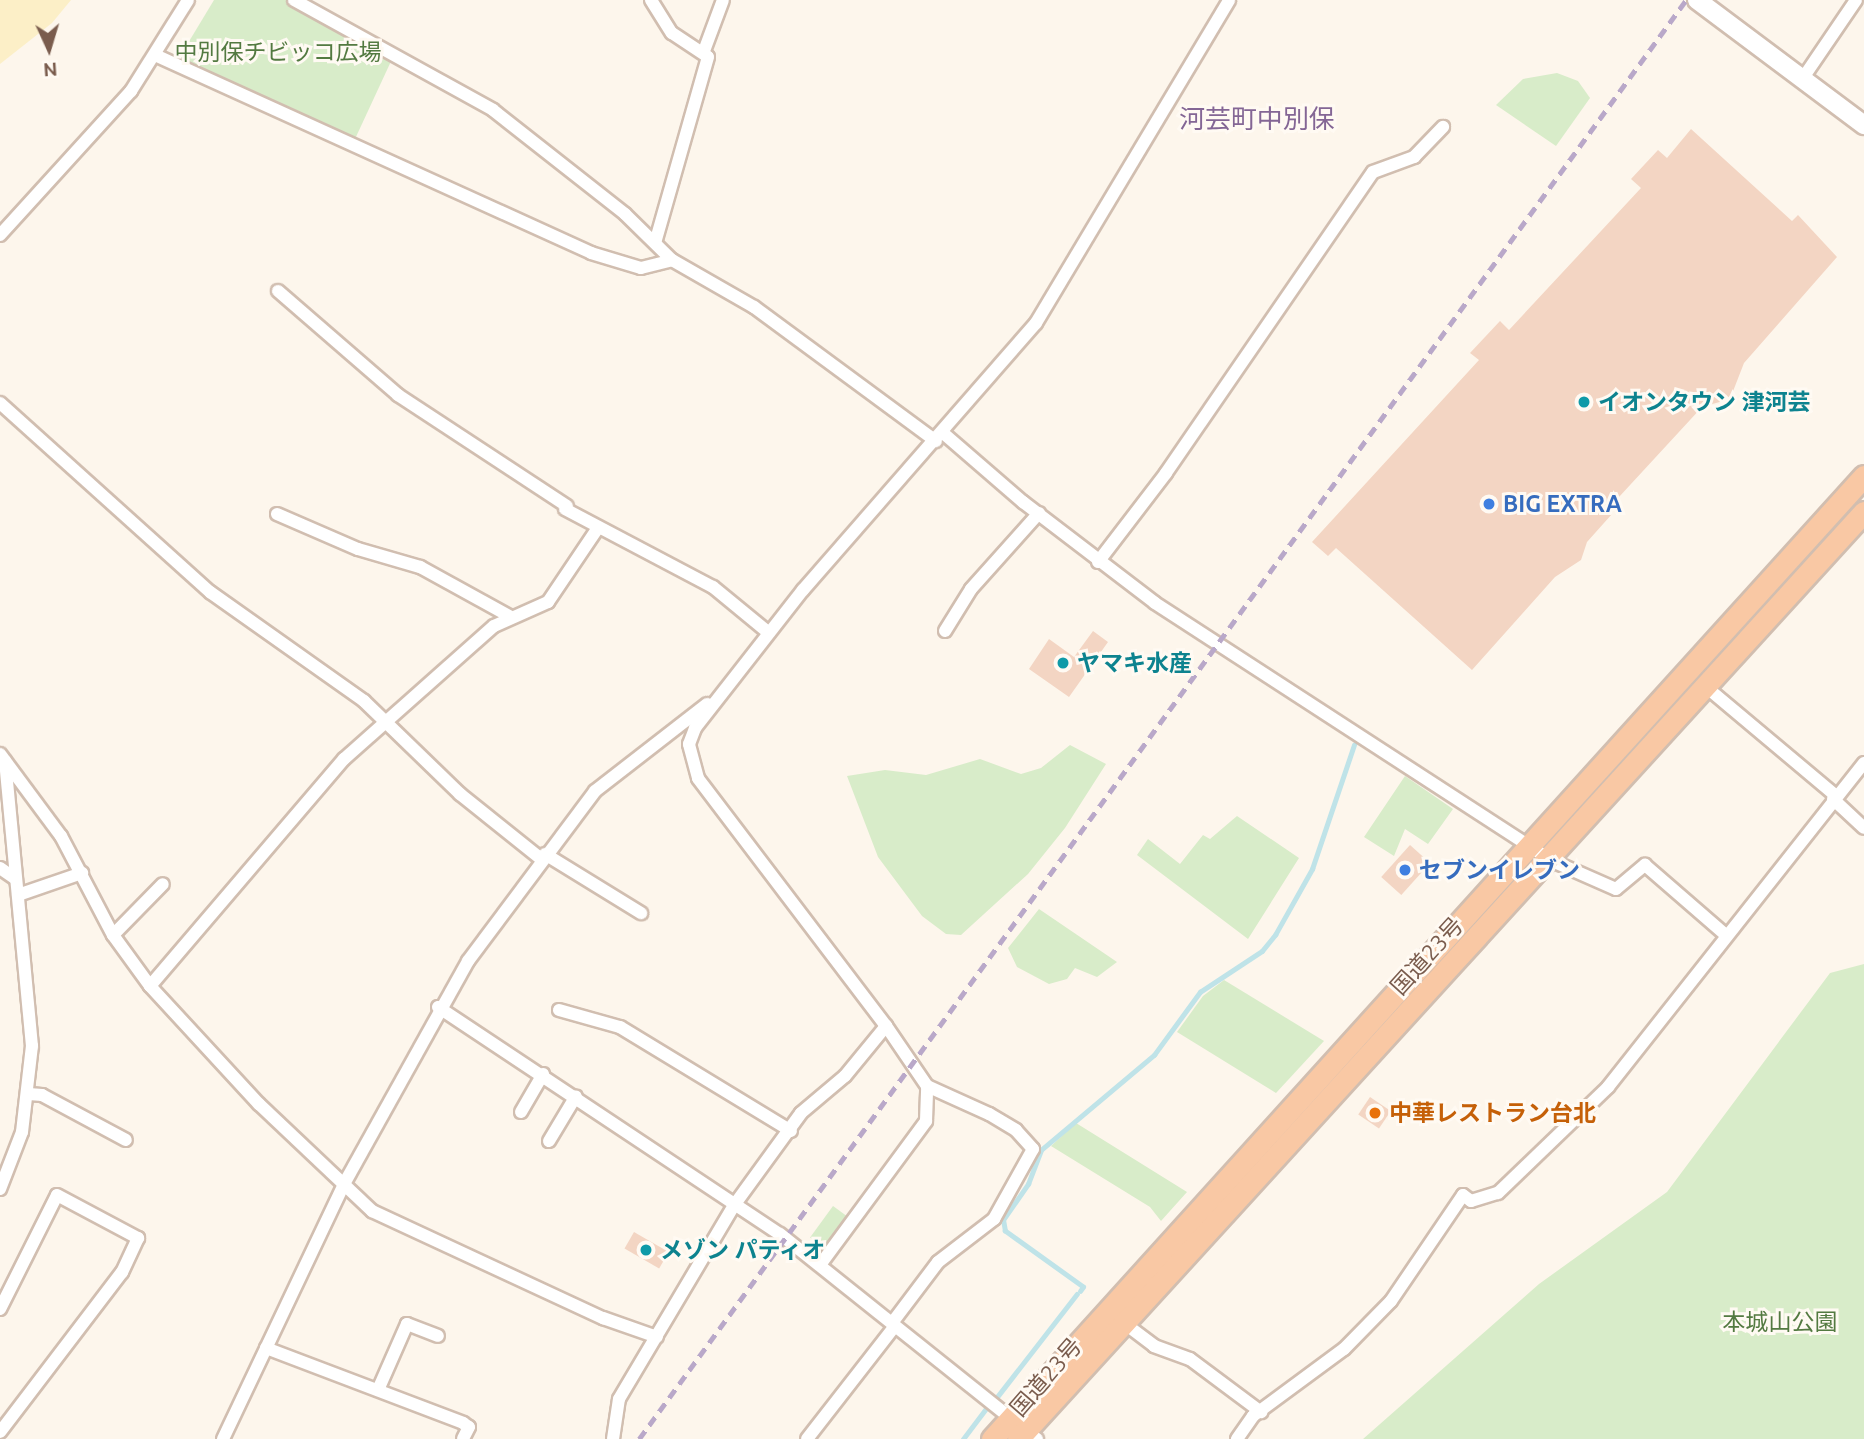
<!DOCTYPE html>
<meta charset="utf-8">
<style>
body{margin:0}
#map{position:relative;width:1864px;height:1439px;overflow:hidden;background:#fdf6ec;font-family:Ubuntu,"Noto Sans JP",sans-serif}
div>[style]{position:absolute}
.green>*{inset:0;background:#d8ecc9;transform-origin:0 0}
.sand>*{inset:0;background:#fcefc7}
.stream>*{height:4.5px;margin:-2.25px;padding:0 2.25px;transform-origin:2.25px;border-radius:2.25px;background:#bfe3e8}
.building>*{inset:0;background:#f3d5c3;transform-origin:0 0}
.roads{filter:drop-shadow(2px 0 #d1beb0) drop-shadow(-2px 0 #d1beb0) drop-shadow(0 2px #d1beb0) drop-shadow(0 -2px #d1beb0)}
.minor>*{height:12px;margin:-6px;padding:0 6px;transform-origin:6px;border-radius:6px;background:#fff}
.secondary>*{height:18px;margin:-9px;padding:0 9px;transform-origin:9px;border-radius:9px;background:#fff}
.trunk>*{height:21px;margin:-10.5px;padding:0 10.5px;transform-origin:10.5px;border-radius:10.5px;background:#f9c8a4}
.rail>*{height:4.5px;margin-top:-2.25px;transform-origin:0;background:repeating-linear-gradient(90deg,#b9a8c9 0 10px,transparent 0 17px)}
.dots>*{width:19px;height:19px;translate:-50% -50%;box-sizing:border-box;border:4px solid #fffaf3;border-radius:50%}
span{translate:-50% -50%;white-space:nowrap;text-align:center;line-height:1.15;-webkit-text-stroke:6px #fffaf3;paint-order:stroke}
.park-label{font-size:23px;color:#537a41}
.culture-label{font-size:23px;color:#0d838f;font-weight:700}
.left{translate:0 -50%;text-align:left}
.shop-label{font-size:23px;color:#366cbe;font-weight:700}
.street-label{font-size:23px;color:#7a5c4d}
.food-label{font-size:23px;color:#c56008;font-weight:700}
.quarter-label{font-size:26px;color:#846695}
.north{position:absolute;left:14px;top:14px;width:70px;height:70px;-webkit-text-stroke:5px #fffaf3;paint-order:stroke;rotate:176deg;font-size:19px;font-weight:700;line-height:28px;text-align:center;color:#7a5c4d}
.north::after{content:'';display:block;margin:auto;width:24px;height:32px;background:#7a5c4d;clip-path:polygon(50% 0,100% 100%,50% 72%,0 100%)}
</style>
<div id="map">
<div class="green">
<i style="clip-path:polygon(214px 0,286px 0,393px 57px,355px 139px,179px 58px)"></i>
<i style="clip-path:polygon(1557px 73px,1578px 81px,1590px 98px,1556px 146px,1496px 105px,1523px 79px)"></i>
<i style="clip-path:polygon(1070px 745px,1106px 764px,1065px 828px,1028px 874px,961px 935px,946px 934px,922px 916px,878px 857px,847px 776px,885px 770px,926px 775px,980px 759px,1021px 774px,1041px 768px)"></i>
<i style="clip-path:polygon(1405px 776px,1453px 809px,1428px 844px,1405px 829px,1394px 856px,1364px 837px)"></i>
<i style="clip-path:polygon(1237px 816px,1299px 858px,1248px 939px,1137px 855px,1148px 839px,1180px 864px,1203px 835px,1210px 839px)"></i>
<i style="clip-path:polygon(1039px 909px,1117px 962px,1097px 977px,1075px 968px,1067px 979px,1049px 984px,1017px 967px,1008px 948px)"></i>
<i style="clip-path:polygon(1864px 964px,1864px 1439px,1363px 1439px,1539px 1284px,1667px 1192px,1830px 973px)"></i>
<i style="clip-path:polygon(1224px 980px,1324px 1041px,1276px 1093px,1177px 1032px,1203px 996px)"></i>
<i style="clip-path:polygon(1076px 1123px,1187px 1192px,1161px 1221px,1150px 1207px,1051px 1146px)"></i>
<i style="left:833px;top:1206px;width:22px;height:39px;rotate:36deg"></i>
</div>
<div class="sand">
<i style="clip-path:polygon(0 0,71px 0,52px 23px,0 64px)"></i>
</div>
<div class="stream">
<i style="left:1080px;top:1291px;width:5px;rotate:-53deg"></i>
<i style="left:1083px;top:1287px;width:96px;rotate:-144.3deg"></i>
<i style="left:1005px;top:1231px;width:11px;rotate:-100deg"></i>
<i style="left:1003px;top:1220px;width:44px;rotate:-55.2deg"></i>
<i style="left:1028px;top:1184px;width:36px;rotate:-69deg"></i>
<i style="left:1041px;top:1150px;width:148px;rotate:-40.1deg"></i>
<i style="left:1154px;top:1055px;width:78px;rotate:-53.9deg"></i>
<i style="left:1200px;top:992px;width:74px;rotate:-33.5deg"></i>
<i style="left:1262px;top:951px;width:21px;rotate:-51deg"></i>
<i style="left:1275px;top:935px;width:76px;rotate:-60.7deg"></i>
<i style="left:1312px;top:869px;width:131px;rotate:-71.3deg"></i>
<i style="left:997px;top:1397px;width:130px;rotate:-52.2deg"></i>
<i style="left:963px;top:1439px;width:38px;rotate:-53deg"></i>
</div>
<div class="building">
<i style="clip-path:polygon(1691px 129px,1792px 221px,1798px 215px,1837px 257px,1744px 363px,1730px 399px,1702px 407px,1607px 510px,1612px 514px,1587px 542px,1581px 560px,1555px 577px,1472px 670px,1336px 548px,1328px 556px,1312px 542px,1479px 360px,1470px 353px,1500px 321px,1509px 330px,1641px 188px,1631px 179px,1658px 150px,1667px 158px)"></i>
<i style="clip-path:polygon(1093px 631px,1108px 642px,1069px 697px,1029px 669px,1049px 639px,1074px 657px)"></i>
<i style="left:1410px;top:845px;width:27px;height:43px;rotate:42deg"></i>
<i style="left:1370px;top:1097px;width:25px;height:21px;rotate:34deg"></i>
<i style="left:634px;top:1232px;width:40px;height:19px;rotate:30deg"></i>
</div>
<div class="roads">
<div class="minor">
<i style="left:294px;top:0;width:227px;rotate:28.9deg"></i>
<i style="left:493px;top:110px;width:168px;rotate:38.2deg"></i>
<i style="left:625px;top:214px;width:66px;rotate:44.4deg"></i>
<i style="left:672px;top:260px;width:95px;rotate:29.8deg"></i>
<i style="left:754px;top:307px;width:226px;rotate:36.4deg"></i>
<i style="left:651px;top:0;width:39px;rotate:58deg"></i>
<i style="left:672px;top:33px;width:43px;rotate:33.7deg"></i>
<i style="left:708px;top:57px;width:193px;rotate:105.9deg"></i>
<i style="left:704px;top:51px;width:54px;rotate:-69.6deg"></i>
<i style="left:155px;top:55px;width:479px;rotate:24.4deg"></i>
<i style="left:591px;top:253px;width:52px;rotate:16.7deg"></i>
<i style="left:641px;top:268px;width:32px;rotate:-14deg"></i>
<i style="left:1803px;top:78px;width:94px;rotate:-55.8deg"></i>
<i style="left:0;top:235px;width:195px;rotate:-47.7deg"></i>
<i style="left:131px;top:91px;width:107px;rotate:-57.9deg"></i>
<i style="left:278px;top:291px;width:159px;rotate:40.9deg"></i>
<i style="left:398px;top:395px;width:202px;rotate:33.3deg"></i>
<i style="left:0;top:403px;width:283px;rotate:42deg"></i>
<i style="left:210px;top:592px;width:189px;rotate:35.3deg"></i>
<i style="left:364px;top:701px;width:134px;rotate:44.1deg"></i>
<i style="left:460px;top:794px;width:104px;rotate:38.7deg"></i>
<i style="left:943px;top:433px;width:106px;rotate:40.8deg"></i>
<i style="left:1023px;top:502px;width:166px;rotate:37.4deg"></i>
<i style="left:1155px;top:603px;width:471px;rotate:33deg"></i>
<i style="left:1550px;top:860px;width:72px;rotate:23.7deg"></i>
<i style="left:1616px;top:889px;width:38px;rotate:-40deg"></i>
<i style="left:1645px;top:865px;width:108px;rotate:40.9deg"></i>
<i style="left:565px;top:509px;width:167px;rotate:27.8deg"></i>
<i style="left:713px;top:587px;width:72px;rotate:39.4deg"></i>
<i style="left:277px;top:514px;width:88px;rotate:23.4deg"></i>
<i style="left:358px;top:549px;width:65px;rotate:16.2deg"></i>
<i style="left:420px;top:567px;width:102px;rotate:28.8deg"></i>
<i style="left:1098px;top:562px;width:112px;rotate:-52.6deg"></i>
<i style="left:1166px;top:473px;width:365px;rotate:-55.5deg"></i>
<i style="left:1373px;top:172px;width:44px;rotate:-20.1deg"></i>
<i style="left:1414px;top:157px;width:42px;rotate:-46deg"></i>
<i style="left:945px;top:631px;width:49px;rotate:-58.2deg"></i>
<i style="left:971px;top:589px;width:102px;rotate:-48.2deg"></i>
<i style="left:1705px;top:686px;width:171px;rotate:40deg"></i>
<i style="left:0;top:754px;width:102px;rotate:53.4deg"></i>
<i style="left:61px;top:836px;width:112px;rotate:62.3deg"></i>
<i style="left:113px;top:935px;width:63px;rotate:54deg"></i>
<i style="left:150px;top:986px;width:161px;rotate:47.3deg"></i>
<i style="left:259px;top:1104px;width:156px;rotate:43.4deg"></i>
<i style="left:372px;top:1211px;width:255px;rotate:24.9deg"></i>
<i style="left:603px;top:1318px;width:57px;rotate:19.4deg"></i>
<i style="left:1833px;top:799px;width:42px;rotate:43.1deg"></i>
<i style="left:545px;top:854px;width:113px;rotate:31.6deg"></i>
<i style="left:0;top:868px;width:19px;rotate:35deg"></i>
<i style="left:18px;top:895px;width:68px;rotate:-19deg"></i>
<i style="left:113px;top:935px;width:71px;rotate:-45.6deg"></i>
<i style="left:150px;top:986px;width:299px;rotate:-49.5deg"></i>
<i style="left:344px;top:759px;width:200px;rotate:-41.6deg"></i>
<i style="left:494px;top:626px;width:59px;rotate:-24deg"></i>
<i style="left:548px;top:602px;width:89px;rotate:-56deg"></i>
<i style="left:438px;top:1007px;width:410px;rotate:33.6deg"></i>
<i style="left:780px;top:1234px;width:329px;rotate:38.6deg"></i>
<i style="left:559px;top:1010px;width:63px;rotate:15.6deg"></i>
<i style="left:620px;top:1027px;width:200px;rotate:31.3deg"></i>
<i style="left:29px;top:1094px;width:13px;rotate:4deg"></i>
<i style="left:42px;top:1095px;width:95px;rotate:28.2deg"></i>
<i style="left:521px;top:1112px;width:44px;rotate:-59.9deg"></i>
<i style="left:549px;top:1141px;width:52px;rotate:-59deg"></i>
<i style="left:0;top:1189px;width:61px;rotate:-68.9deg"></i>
<i style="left:22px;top:1132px;width:87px;rotate:-83.4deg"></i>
<i style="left:32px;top:1046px;width:286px;rotate:-95.4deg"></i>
<i style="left:820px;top:1265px;width:179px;rotate:-53.6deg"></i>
<i style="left:926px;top:1121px;width:35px;rotate:-88deg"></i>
<i style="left:927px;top:1086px;width:73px;rotate:-124.3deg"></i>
<i style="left:0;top:1309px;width:127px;rotate:-63.4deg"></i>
<i style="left:57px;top:1195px;width:92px;rotate:28deg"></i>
<i style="left:138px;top:1238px;width:38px;rotate:115deg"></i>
<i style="left:122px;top:1272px;width:201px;rotate:127.3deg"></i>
<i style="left:892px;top:1323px;width:76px;rotate:-53deg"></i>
<i style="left:938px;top:1262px;width:71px;rotate:-37.5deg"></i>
<i style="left:994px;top:1219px;width:80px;rotate:-60.9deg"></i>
<i style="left:1033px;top:1149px;width:25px;rotate:-132deg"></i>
<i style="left:1016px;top:1130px;width:31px;rotate:-149deg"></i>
<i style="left:989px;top:1114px;width:68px;rotate:-155.7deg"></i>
<i style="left:1124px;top:1323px;width:38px;rotate:37deg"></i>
<i style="left:1154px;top:1346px;width:38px;rotate:20deg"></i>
<i style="left:1190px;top:1359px;width:89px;rotate:36.7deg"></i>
<i style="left:266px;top:1348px;width:211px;rotate:20.8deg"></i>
<i style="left:463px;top:1423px;width:7px;rotate:34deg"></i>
<i style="left:469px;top:1427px;width:13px;rotate:117deg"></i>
<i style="left:378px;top:1390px;width:72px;rotate:-66.3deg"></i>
<i style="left:407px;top:1324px;width:33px;rotate:21deg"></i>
<i style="left:223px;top:1439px;width:282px;rotate:-64.6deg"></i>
<i style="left:344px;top:1184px;width:255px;rotate:-60.9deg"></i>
<i style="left:468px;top:961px;width:212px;rotate:-53.2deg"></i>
<i style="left:595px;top:791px;width:142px;rotate:-37.8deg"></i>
<i style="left:613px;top:1439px;width:40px;rotate:-81.5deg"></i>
<i style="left:619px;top:1399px;width:227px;rotate:-59.3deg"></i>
<i style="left:735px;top:1204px;width:112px;rotate:-54deg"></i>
<i style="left:801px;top:1113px;width:57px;rotate:-40.1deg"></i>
<i style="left:845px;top:1076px;width:65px;rotate:-50.6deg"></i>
<i style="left:886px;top:1026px;width:311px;rotate:-127.2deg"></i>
<i style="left:698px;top:778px;width:35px;rotate:-105deg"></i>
<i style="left:689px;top:744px;width:17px;rotate:-69deg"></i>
<i style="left:695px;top:728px;width:175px;rotate:-52deg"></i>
<i style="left:803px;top:590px;width:354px;rotate:-48.9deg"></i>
<i style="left:1036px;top:323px;width:376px;rotate:-59.1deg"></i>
<i style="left:807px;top:1439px;width:143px;rotate:-52.1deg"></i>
<i style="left:1237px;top:1439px;width:28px;rotate:-55deg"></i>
<i style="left:1253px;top:1416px;width:113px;rotate:-36.4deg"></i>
<i style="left:1344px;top:1349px;width:67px;rotate:-45.6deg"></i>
<i style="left:1391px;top:1301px;width:128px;rotate:-55.8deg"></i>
<i style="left:1463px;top:1195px;width:10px;rotate:37deg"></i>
<i style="left:1471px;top:1201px;width:28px;rotate:-17deg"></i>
<i style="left:1498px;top:1193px;width:153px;rotate:-43.9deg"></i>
<i style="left:1608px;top:1087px;width:413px;rotate:-51.7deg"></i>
</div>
<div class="secondary">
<i style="left:1697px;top:0;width:209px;rotate:36.8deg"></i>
</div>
<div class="trunk">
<i style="left:992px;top:1439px;width:1299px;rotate:-47.84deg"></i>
<i style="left:1018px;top:1439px;width:1255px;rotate:-47.62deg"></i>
</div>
</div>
<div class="rail">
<i style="left:639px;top:1439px;width:1780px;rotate:-53.96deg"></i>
</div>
<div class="dots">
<i style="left:1584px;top:402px;background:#0f9aa8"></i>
<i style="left:1489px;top:504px;background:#3f7fe0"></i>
<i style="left:1063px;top:663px;background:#0f9aa8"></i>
<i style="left:1405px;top:870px;background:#3f7fe0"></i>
<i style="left:1375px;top:1113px;background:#e8710a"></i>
<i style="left:646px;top:1250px;background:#0f9aa8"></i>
</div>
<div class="park-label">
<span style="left:278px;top:52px">中別保チビッコ広場</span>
<span style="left:1780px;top:1322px">本城山公園</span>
</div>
<div class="culture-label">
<span class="left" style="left:1598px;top:402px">イオンタウン 津河芸</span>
<span class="left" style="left:1077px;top:663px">ヤマキ水産</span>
<span class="left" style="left:660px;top:1250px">メゾン パティオ</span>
</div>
<div class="shop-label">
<span class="left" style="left:1503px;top:504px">BIG EXTRA</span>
<span class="left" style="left:1419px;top:870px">セブンイレブン</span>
</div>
<div class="street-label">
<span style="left:1427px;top:956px;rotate:-48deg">国道23号</span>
<span style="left:1046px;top:1377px;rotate:-49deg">国道23号</span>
</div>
<div class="food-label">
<span class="left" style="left:1389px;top:1113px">中華レストラン台北</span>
</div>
<div class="quarter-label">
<span style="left:1257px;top:119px">河芸町中別保</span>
</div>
<div class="north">N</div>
</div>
